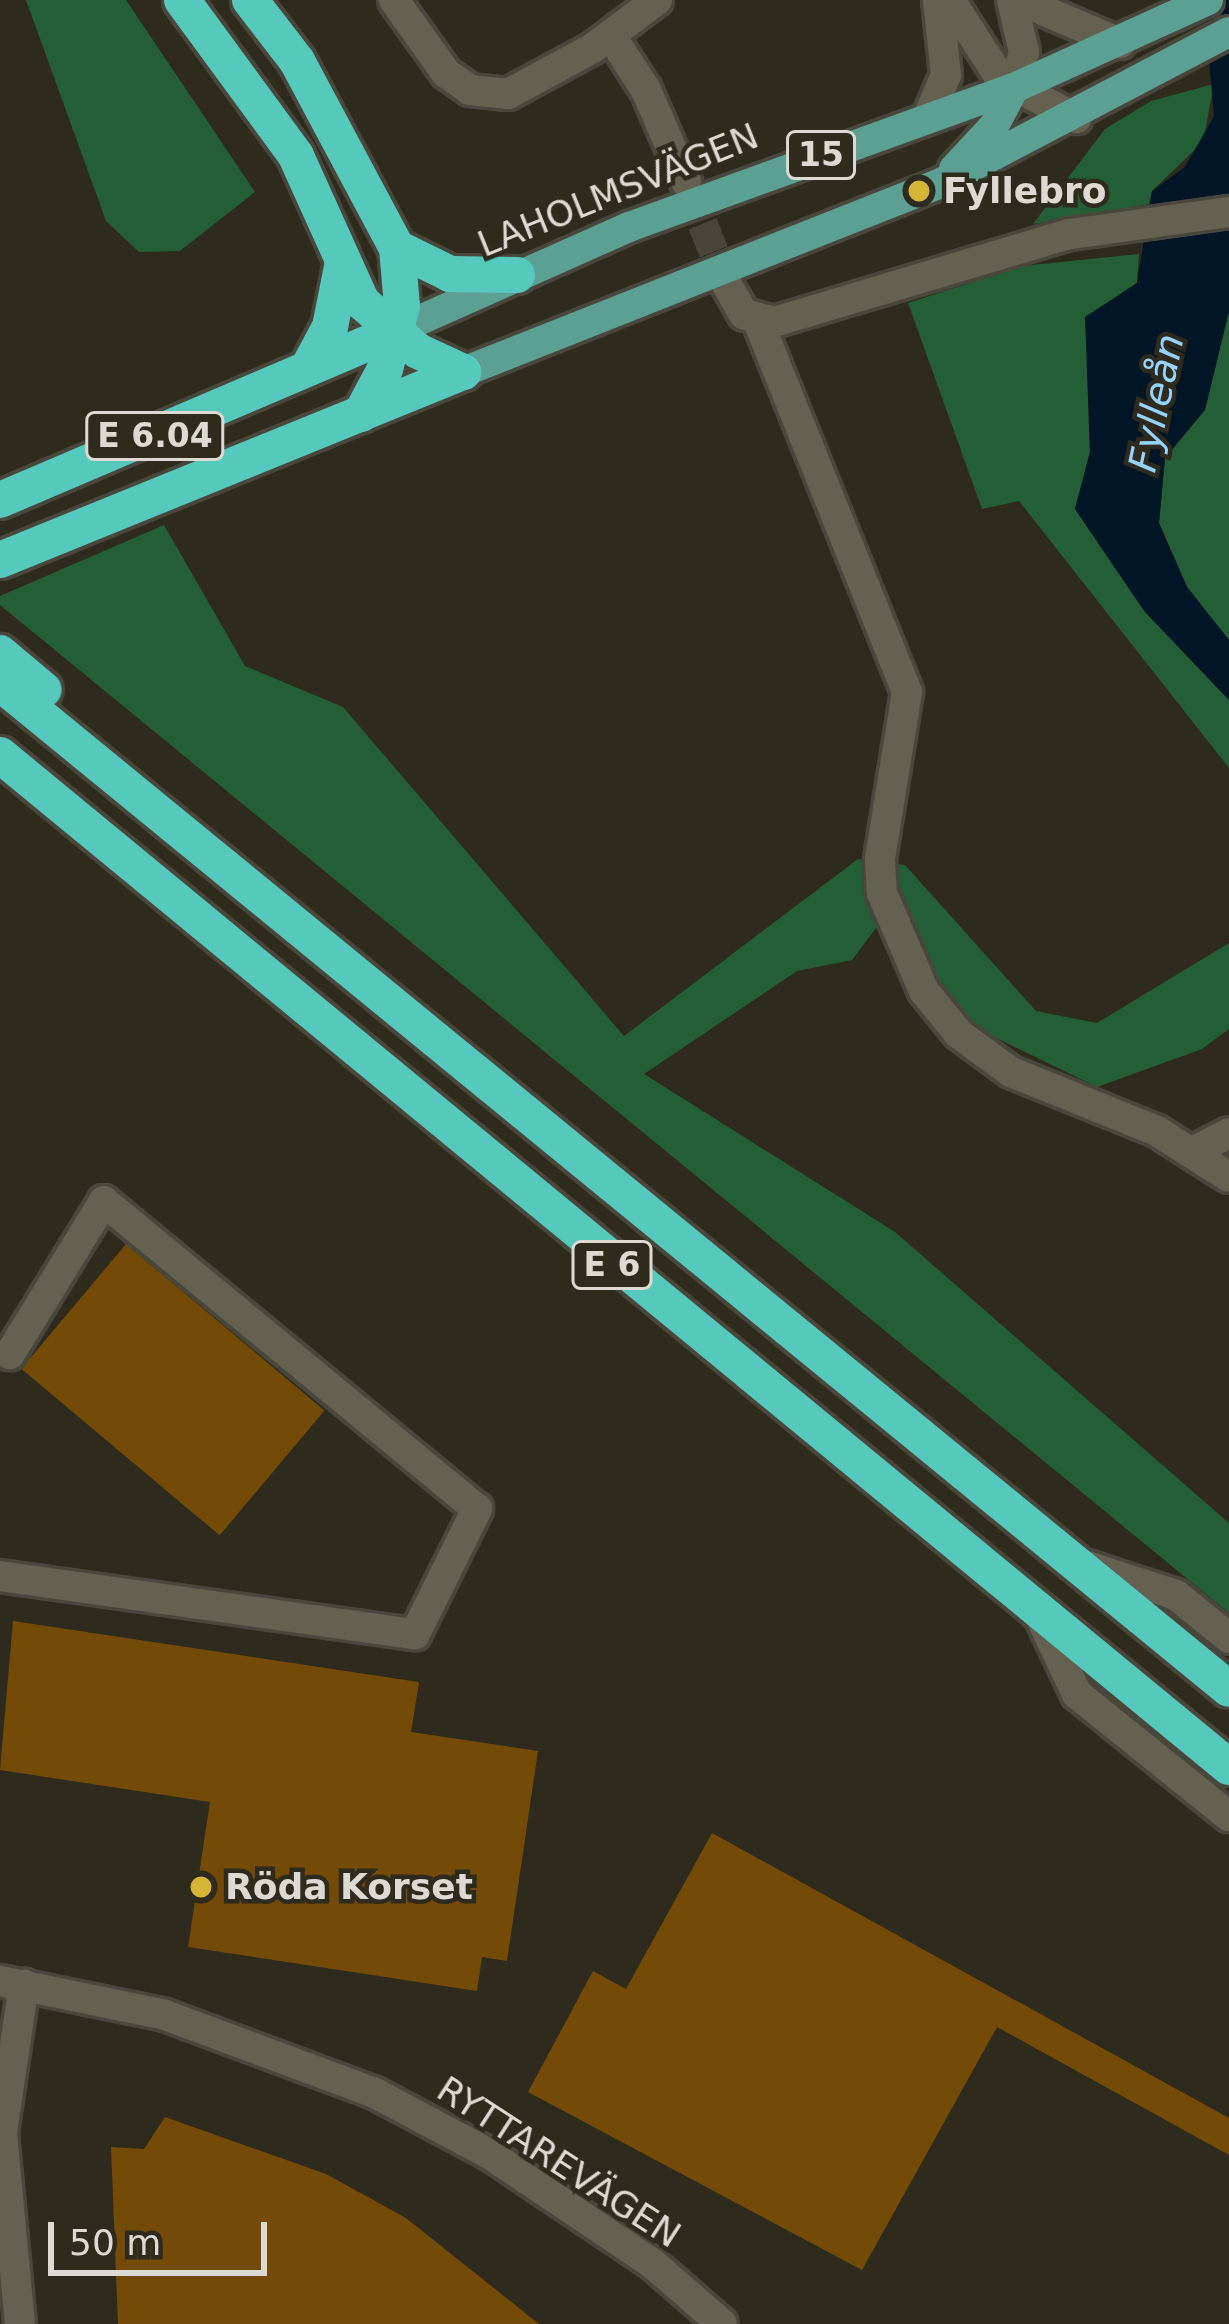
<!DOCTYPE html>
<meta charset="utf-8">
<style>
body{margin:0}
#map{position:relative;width:1229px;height:2324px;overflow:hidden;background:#2e2a1e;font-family:"DejaVu Sans",sans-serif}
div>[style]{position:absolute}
.green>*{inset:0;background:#245e36}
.water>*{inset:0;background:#001525}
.building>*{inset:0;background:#744b06;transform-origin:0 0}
.minor-tunnel>*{height:30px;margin-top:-15px;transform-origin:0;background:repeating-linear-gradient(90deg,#484439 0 30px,transparent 0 45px)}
.roads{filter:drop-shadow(3px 0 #49473d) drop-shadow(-3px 0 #49473d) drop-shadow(0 3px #49473d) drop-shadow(0 -3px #49473d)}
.minor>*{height:30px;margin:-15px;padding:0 15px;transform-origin:15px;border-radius:15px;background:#646052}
.major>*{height:30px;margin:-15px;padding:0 15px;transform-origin:15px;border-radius:15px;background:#5ba092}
.highway>*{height:36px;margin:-18px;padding:0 18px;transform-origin:18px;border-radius:18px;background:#55cabc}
.dots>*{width:33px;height:33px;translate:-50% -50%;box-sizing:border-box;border:6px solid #2e2a1e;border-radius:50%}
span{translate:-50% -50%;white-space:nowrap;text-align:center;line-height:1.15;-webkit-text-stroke:9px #2e2a1e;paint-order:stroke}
.shield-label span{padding:3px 9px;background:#2e2a1e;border:3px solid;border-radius:9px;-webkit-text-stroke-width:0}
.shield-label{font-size:33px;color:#dcdad2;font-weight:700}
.street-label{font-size:36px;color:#dcdad2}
.poi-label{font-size:36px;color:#dcdad2;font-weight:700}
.left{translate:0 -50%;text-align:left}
.water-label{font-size:39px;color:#94d4fe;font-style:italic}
.scale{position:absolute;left:48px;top:2222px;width:219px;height:54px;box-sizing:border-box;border:6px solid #dcdad2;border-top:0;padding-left:15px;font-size:36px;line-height:42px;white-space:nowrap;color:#dcdad2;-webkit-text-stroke:9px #2e2a1e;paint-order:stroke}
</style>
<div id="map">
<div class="green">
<i style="clip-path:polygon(26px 0,126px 0,255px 192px,180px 251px,139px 252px,106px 221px)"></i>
<i style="clip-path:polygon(1214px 84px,1203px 142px,1152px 191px,1149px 204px,1033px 224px,1105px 129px,1151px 101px)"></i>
<i style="clip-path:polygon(1139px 254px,1137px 283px,1086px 318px,1090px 452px,1075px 509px,1145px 612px,1229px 700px,1229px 768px,1019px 501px,982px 509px,908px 303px,1022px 266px)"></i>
<i style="clip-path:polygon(1229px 311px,1229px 640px,1187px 587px,1159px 523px,1165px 458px,1205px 409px)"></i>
<i style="clip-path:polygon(164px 525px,245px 666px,343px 707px,624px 1036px,858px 859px,905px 865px,1036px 1011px,1097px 1023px,1229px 943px,1229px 1029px,1202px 1049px,1097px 1087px,974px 1027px,930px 978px,900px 896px,852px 960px,797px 971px,644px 1074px,895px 1232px,1229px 1523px,1229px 1613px,0 605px,0 596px)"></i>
</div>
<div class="water">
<i style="clip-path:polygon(1204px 0,1229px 0,1229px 311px,1205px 410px,1165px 458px,1159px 523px,1187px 587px,1229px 640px,1229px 700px,1145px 612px,1075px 509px,1090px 452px,1085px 317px,1137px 283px,1152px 191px,1185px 167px,1214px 116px)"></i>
</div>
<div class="building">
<i style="left:126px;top:1244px;width:259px;height:163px;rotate:40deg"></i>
<i style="clip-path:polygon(13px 1621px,419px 1682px,411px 1732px,538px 1751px,507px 1961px,482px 1957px,477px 1991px,188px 1947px,210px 1802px,0 1770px)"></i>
<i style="clip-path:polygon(712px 1833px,1229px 2118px,1229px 2155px,997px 2027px,862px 2270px,528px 2092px,593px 1971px,626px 1989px)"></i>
<i style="clip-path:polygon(165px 2117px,326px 2174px,406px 2218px,539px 2324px,118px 2324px,111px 2147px,144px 2149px)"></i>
</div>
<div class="minor-tunnel">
<i style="left:686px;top:182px;width:111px;rotate:68.3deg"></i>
</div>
<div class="roads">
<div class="minor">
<i style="left:394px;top:0;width:90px;rotate:54.5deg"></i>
<i style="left:446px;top:73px;width:29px;rotate:35deg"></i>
<i style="left:470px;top:90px;width:38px;rotate:6deg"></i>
<i style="left:508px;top:94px;width:97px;rotate:-28.4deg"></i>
<i style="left:593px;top:48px;width:80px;rotate:-36.9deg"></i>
<i style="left:950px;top:0;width:94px;rotate:57.2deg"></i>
<i style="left:1001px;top:79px;width:85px;rotate:27.5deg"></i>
<i style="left:1012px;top:0;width:53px;rotate:77deg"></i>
<i style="left:1024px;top:52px;width:37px;rotate:106deg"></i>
<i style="left:1019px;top:0;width:110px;rotate:23.1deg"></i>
<i style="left:611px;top:36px;width:64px;rotate:57.1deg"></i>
<i style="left:646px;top:90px;width:100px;rotate:66.5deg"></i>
<i style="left:928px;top:117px;width:46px;rotate:-66.8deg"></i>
<i style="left:946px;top:75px;width:75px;rotate:-96.1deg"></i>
<i style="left:727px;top:285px;width:34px;rotate:60deg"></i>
<i style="left:744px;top:314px;width:31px;rotate:15deg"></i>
<i style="left:774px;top:322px;width:309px;rotate:-16.6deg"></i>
<i style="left:1070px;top:234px;width:161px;rotate:-7.9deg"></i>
<i style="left:758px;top:321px;width:400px;rotate:68.1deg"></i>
<i style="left:907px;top:692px;width:169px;rotate:99.2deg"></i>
<i style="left:880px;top:859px;width:34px;rotate:87deg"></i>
<i style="left:882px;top:893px;width:107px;rotate:66.8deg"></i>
<i style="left:924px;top:991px;width:55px;rotate:50.9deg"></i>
<i style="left:959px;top:1034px;width:64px;rotate:36.2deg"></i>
<i style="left:1011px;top:1072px;width:157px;rotate:22deg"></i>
<i style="left:1157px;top:1131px;width:85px;rotate:32.6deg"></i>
<i style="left:1196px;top:1150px;width:37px;rotate:-27deg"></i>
<i style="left:1081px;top:1564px;width:100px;rotate:18.1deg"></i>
<i style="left:1176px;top:1595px;width:68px;rotate:39.1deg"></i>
<i style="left:0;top:1576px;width:419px;rotate:8deg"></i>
<i style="left:415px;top:1634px;width:140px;rotate:-63.6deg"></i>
<i style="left:477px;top:1509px;width:484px;rotate:-140.5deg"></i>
<i style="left:104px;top:1201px;width:180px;rotate:121.6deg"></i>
<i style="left:1038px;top:1612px;width:91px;rotate:64.6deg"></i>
<i style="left:1077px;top:1694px;width:195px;rotate:38.8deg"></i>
<i style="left:0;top:1981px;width:168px;rotate:11.6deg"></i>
<i style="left:165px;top:2015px;width:224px;rotate:20.4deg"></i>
<i style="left:375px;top:2093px;width:128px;rotate:28deg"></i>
<i style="left:488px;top:2153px;width:199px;rotate:33.9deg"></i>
<i style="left:653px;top:2264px;width:91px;rotate:41deg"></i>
<i style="left:20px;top:2324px;width:193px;rotate:-95.4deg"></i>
<i style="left:2px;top:2132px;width:149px;rotate:-81.5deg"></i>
</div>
<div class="major">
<i style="left:954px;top:169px;width:59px;rotate:-47.1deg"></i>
<i style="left:994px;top:126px;width:43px;rotate:-62.2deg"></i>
<i style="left:393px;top:332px;width:258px;rotate:-24deg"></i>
<i style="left:629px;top:227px;width:409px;rotate:-19.9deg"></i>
<i style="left:1014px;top:88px;width:213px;rotate:-24.4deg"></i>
<i style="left:463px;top:372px;width:514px;rotate:-21.57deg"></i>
<i style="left:941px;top:183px;width:325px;rotate:-27.7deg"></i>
</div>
<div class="highway">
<i style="left:182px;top:0;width:193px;rotate:53.8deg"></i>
<i style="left:296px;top:156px;width:160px;rotate:65.7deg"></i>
<i style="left:362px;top:302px;width:74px;rotate:41.2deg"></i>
<i style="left:418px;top:351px;width:50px;rotate:25deg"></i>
<i style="left:250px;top:0;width:77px;rotate:52.4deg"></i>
<i style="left:297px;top:61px;width:212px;rotate:61.9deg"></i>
<i style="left:397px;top:248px;width:58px;rotate:85.1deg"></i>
<i style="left:402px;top:306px;width:65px;rotate:105.1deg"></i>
<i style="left:385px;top:369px;width:51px;rotate:118.1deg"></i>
<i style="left:397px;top:248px;width:59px;rotate:26.1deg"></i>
<i style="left:450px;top:274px;width:67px;rotate:0.9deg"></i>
<i style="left:308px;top:368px;width:47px;rotate:-61.8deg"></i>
<i style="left:330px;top:327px;width:66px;rotate:-78.7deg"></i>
<i style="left:0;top:500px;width:427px;rotate:-23.1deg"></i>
<i style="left:0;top:560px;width:500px;rotate:-22.1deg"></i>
<i style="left:0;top:653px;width:57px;rotate:40.1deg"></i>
<i style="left:0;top:683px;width:1588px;rotate:39.3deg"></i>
<i style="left:0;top:755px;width:1592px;rotate:39.47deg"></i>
</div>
</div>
<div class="dots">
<i style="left:919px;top:191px;background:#d5b535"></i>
<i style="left:201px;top:1887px;background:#d5b535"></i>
</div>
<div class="shield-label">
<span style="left:821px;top:155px">15</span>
<span style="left:155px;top:436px">E 6.04</span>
<span style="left:612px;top:1265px">E 6</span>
</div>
<div class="street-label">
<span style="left:618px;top:190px;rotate:-22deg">LAHOLMSVÄGEN</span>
<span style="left:559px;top:2162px;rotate:33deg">RYTTAREVÄGEN</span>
</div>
<div class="poi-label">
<span class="left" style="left:943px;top:191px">Fyllebro</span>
<span class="left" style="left:225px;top:1887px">Röda Korset</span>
</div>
<div class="water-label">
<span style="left:1157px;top:403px;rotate:-78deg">Fylleån</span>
</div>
<div class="scale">50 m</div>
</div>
